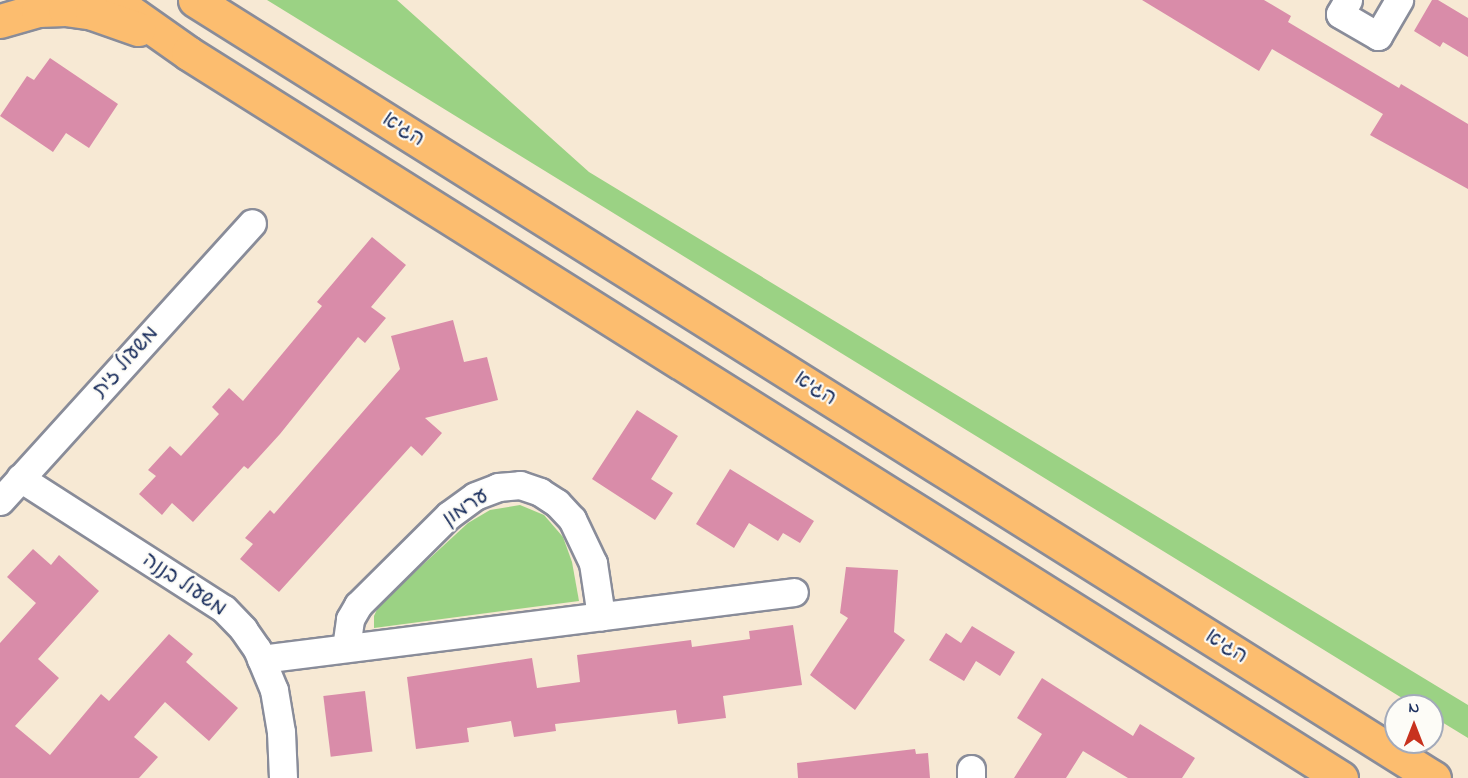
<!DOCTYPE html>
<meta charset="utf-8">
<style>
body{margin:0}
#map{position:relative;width:1468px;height:778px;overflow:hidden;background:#f7e9d4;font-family:"Indie Flower","Playpen Sans Hebrew",sans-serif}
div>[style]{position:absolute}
.green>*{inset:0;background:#9bd284}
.building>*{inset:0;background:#d98ca9;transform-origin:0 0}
.roads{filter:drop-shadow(2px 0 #898c99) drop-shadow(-2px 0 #898c99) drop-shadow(0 2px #898c99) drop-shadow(0 -2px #898c99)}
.street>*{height:27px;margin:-13.5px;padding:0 13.5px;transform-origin:13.5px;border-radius:13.5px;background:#fff}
.highway>*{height:33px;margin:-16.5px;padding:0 16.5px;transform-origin:16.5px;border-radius:16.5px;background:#fcbd6f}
span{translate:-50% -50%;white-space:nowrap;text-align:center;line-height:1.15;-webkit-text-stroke:4.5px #fdfcf7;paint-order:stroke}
.street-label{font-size:21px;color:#1b2f5e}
.north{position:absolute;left:1384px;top:694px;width:60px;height:60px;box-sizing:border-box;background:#fdfcf7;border:2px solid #a3aaba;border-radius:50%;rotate:0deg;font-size:16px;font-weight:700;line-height:24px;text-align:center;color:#1b2f5e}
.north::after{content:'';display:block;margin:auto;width:21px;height:27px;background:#c8321e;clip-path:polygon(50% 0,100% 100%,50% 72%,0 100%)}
</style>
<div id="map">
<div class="green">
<i style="clip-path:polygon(267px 0,397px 0,589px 172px,1468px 705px,1468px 738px,1432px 716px,1432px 706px,1415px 706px)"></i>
<i style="clip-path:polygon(520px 505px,544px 515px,563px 537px,572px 562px,579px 601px,374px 628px,374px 616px,379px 605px,468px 523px,490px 510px)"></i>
</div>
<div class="building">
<i style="clip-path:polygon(1142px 0,1264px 0,1291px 16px,1288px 22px,1399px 88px,1401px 84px,1468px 124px,1468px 189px,1370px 135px,1383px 114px,1272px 49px,1259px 71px)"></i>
<i style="clip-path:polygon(1432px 0,1438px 0,1468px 18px,1468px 57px,1443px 42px,1440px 47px,1414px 31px)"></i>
<i style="clip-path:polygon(50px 58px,118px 104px,89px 148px,66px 133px,53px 152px,0 116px,27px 76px,34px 80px)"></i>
<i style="clip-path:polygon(372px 237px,406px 265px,371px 307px,386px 318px,365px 343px,358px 337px,280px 434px,248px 469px,244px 466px,193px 522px,172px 503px,162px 515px,139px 494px,156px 476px,148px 470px,170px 446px,181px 456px,219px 414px,212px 407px,229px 388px,243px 401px,322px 306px,317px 302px)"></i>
<i style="clip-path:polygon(453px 320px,464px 362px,487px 357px,498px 400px,425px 418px,442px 433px,422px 456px,411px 446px,279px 592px,240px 559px,253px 544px,245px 538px,270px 510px,274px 514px,400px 369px,391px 336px)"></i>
<i style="clip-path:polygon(637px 410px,678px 436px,651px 479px,673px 493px,655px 520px,592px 479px)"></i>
<i style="clip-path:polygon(730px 469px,814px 521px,800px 543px,783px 533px,778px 541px,749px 523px,734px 548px,696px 524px)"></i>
<i style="clip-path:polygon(33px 549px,51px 565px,59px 555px,99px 591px,38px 659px,59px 678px,15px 726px,50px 755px,101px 694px,109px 701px,169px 634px,193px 654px,186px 662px,238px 708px,209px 741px,165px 702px,134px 737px,158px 757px,139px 778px,0 778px,0 643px,36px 603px,7px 577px)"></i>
<i style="clip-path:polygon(846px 567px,898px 570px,894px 632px,905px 640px,855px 710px,810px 675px,848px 618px,840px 613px)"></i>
<i style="clip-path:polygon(793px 625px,802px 685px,723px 696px,726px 718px,678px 724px,676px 710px,555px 724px,556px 731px,514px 737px,511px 721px,467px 728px,469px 742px,416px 749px,407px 677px,532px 658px,537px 688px,580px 682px,577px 655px,691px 640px,692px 647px,750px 639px,749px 631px)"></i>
<i style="clip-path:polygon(972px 626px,1015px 652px,1000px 676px,976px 661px,964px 681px,929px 660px,946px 633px,961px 643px)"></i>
<i style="clip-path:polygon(1042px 678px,1133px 736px,1140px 724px,1195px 758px,1182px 778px,1128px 778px,1083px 751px,1066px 778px,1014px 778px,1042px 734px,1017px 718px)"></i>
<i style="left:365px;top:691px;width:61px;height:42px;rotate:83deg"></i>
<i style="clip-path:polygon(915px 749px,916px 754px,928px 753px,930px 778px,798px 778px,797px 763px)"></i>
</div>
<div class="roads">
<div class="street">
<i style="left:1348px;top:0;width:16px;rotate:120deg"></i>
<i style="left:1340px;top:14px;width:44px;rotate:30.1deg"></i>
<i style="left:1378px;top:36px;width:42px;rotate:-59.7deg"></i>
<i style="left:20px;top:478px;width:242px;rotate:32.7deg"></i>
<i style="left:224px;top:609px;width:28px;rotate:46deg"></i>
<i style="left:243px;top:629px;width:24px;rotate:55deg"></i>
<i style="left:257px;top:649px;width:44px;rotate:67.5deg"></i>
<i style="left:274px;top:690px;width:43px;rotate:80.5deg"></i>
<i style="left:281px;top:732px;width:46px;rotate:87.5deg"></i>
<i style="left:0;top:501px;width:375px;rotate:-47.8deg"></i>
<i style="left:346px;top:648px;width:29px;rotate:-82deg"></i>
<i style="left:350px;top:619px;width:16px;rotate:-60deg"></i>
<i style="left:358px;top:605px;width:128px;rotate:-44.7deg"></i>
<i style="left:449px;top:515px;width:32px;rotate:-36deg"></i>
<i style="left:475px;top:496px;width:25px;rotate:-21deg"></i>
<i style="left:498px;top:487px;width:22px;rotate:-5deg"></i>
<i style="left:520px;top:485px;width:21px;rotate:19deg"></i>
<i style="left:540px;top:492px;width:20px;rotate:33deg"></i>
<i style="left:557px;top:503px;width:22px;rotate:47deg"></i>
<i style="left:572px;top:519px;width:49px;rotate:64.5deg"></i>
<i style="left:593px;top:563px;width:54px;rotate:81.4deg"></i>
<i style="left:261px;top:659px;width:537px;rotate:-7.16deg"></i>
<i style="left:971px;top:769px;width:9px;rotate:90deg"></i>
</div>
<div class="highway">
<i style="left:113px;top:0;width:92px;rotate:35.2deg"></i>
<i style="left:188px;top:53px;width:1362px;rotate:32.16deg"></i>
<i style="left:195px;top:0;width:1463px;rotate:32.13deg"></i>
<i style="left:0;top:21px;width:40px;rotate:-16deg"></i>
<i style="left:38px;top:10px;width:27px;rotate:-2deg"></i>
<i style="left:65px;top:9px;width:27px;rotate:8deg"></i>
<i style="left:92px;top:13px;width:49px;rotate:19.2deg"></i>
</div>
</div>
<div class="street-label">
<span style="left:403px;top:130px;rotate:32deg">הגיא</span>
<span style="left:126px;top:362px;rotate:-48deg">משעול זית</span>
<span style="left:815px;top:389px;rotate:32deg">הגיא</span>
<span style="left:466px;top:508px;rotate:-34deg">ערמון</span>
<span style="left:184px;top:585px;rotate:34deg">משעול בננה</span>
<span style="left:1226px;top:647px;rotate:32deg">הגיא</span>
</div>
<div class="north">N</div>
</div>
